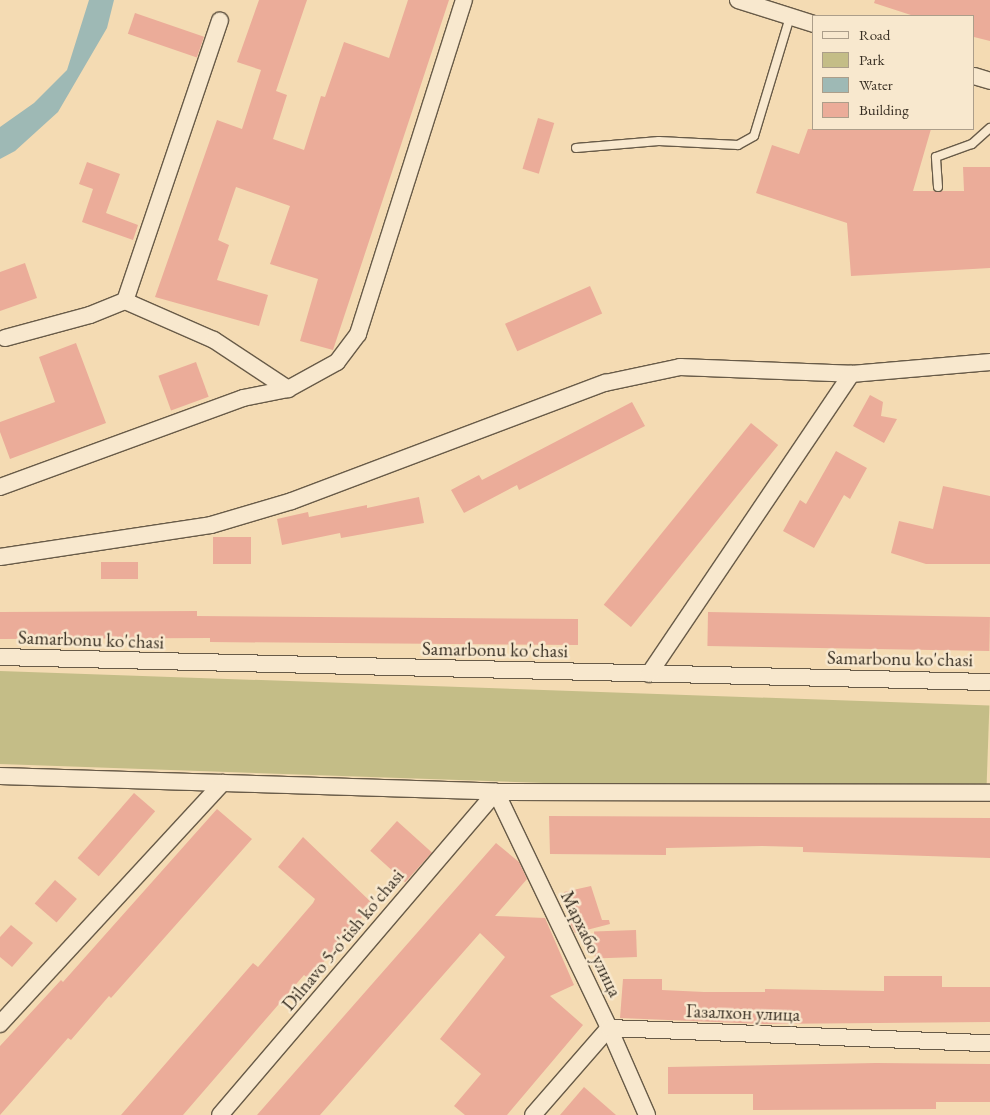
<!DOCTYPE html>
<meta charset="utf-8">
<style>
body{margin:0}
#map{position:relative;width:990px;height:1115px;overflow:hidden;background:#f4dbb3;font-family:"EB Garamond",serif}
div>[style]{position:absolute}
.green>*{inset:0;background:#c4bd87;transform-origin:0 0}
.water>*{inset:0;background:#9eb9b5}
.building>*{inset:0;background:#ebac99;transform-origin:0 0}
.roads{filter:drop-shadow(1px 0 #685b48) drop-shadow(-1px 0 #685b48) drop-shadow(0 1px #685b48) drop-shadow(0 -1px #685b48)}
.lane>*{height:8px;margin:-4px;padding:0 4px;transform-origin:4px;border-radius:4px;background:#f8e8ce}
.street>*{height:16px;margin:-8px;padding:0 8px;transform-origin:8px;border-radius:8px;background:#f8e8ce}
span{translate:-50% -50%;white-space:nowrap;text-align:center;line-height:1.15;-webkit-text-stroke:5px #f8e8ce;paint-order:stroke}
.street-label{font-size:19px;color:#393024}
.legend{position:absolute;left:812px;top:15px;width:162px;height:115px;box-sizing:border-box;background:#f8e8ce;border:1px solid #ac9e8a;margin:0;padding:6px 9px;list-style:none;font-size:15px;color:#393024}
.legend li{display:flex;align-items:center;gap:10px;height:25px}
.legend b{width:25px;border:1px solid #ac9e8a}
</style>
<div id="map">
<div class="green">
<i style="left:0;top:671px;width:990px;height:93px;rotate:2deg"></i>
</div>
<div class="water">
<i style="clip-path:polygon(89px 0,114px 0,107px 28px,58px 112px,15px 151px,0 159px,0 127px,34px 103px,67px 70px)"></i>
</div>
<div class="building">
<i style="clip-path:polygon(259px 0,307px 0,276px 91px,287px 95px,273px 139px,304px 150px,321px 96px,325px 97px,344px 42px,389px 58px,408px 0,449px 0,333px 350px,300px 341px,318px 279px,270px 264px,290px 206px,236px 187px,218px 240px,229px 245px,217px 280px,268px 295px,259px 326px,155px 297px,217px 120px,242px 129px,261px 70px,237px 62px)"></i>
<i style="clip-path:polygon(875px 0,990px 0,990px 41px,974px 37px,974px 16px,914px 16px,874px 3px)"></i>
<i style="left:135px;top:13px;width:73px;height:22px;rotate:19deg"></i>
<i style="left:538px;top:118px;width:17px;height:53px;rotate:17deg"></i>
<i style="clip-path:polygon(808px 129px,931px 129px,913px 191px,964px 191px,963px 167px,990px 167px,990px 268px,851px 276px,847px 223px,756px 193px,772px 145px,799px 154px)"></i>
<i style="clip-path:polygon(87px 162px,120px 174px,106px 213px,138px 225px,133px 240px,82px 222px,93px 189px,79px 184px)"></i>
<i style="clip-path:polygon(25px 263px,37px 298px,0 311px,0 272px)"></i>
<i style="left:590px;top:286px;width:30px;height:93px;rotate:66deg"></i>
<i style="clip-path:polygon(76px 343px,106px 423px,10px 459px,0 432px,0 422px,55px 402px,39px 357px)"></i>
<i style="left:196px;top:362px;width:37px;height:40px;rotate:70deg"></i>
<i style="clip-path:polygon(870px 395px,883px 402px,881px 416px,897px 419px,884px 443px,853px 426px)"></i>
<i style="clip-path:polygon(632px 402px,645px 426px,519px 490px,517px 485px,464px 513px,451px 490px,479px 475px,482px 480px)"></i>
<i style="left:751px;top:423px;width:35px;height:234px;rotate:39deg"></i>
<i style="clip-path:polygon(836px 451px,867px 468px,850px 499px,844px 495px,814px 548px,783px 531px,800px 500px,806px 504px)"></i>
<i style="clip-path:polygon(943px 486px,990px 496px,990px 564px,926px 564px,891px 553px,899px 521px,933px 529px)"></i>
<i style="clip-path:polygon(419px 497px,424px 523px,341px 538px,340px 533px,282px 545px,277px 519px,308px 512px,309px 517px,367px 505px,367px 508px)"></i>
<i style="left:251px;top:537px;width:27px;height:38px;rotate:90deg"></i>
<i style="left:138px;top:562px;width:17px;height:37px;rotate:90deg"></i>
<i style="clip-path:polygon(197px 611px,197px 616px,578px 619px,578px 645px,210px 642px,210px 638px,0 639px,0 612px)"></i>
<i style="left:708px;top:612px;width:282px;height:34px;rotate:1deg"></i>
<i style="left:134px;top:793px;width:28px;height:86px;rotate:41deg"></i>
<i style="clip-path:polygon(217px 809px,252px 839px,111px 998px,109px 996px,71px 1040px,68px 1038px,0 1115px,0 1046px,61px 980px,63px 982px)"></i>
<i style="clip-path:polygon(549px 816px,990px 818px,990px 858px,803px 852px,803px 847px,762px 846px,666px 848px,666px 855px,550px 854px)"></i>
<i style="left:397px;top:821px;width:47px;height:40px;rotate:42deg"></i>
<i style="clip-path:polygon(303px 837px,373px 904px,309px 979px,304px 975px,183px 1115px,121px 1115px,253px 963px,258px 967px,313px 903px,315px 899px,278px 867px)"></i>
<i style="clip-path:polygon(496px 843px,519px 862px,527px 879px,495px 916px,545px 918px,574px 985px,550px 996px,583px 1025px,507px 1115px,465px 1115px,454px 1106px,481px 1074px,440px 1039px,505px 957px,480px 933px,320px 1115px,257px 1115px)"></i>
<i style="left:55px;top:880px;width:29px;height:31px;rotate:41deg"></i>
<i style="clip-path:polygon(591px 886px,602px 920px,609px 920px,610px 924px,575px 933px,568px 919px,576px 919px,564px 892px)"></i>
<i style="clip-path:polygon(11px 925px,33px 943px,12px 967px,0 957px,0 937px)"></i>
<i style="left:636px;top:930px;width:27px;height:42px;rotate:88deg"></i>
<i style="clip-path:polygon(884px 976px,942px 976px,942px 987px,990px 987px,990px 1022px,764px 1024px,620px 1018px,623px 979px,662px 979px,662px 990px,704px 992px,765px 992px,765px 989px,884px 991px)"></i>
<i style="clip-path:polygon(876px 1063px,990px 1064px,990px 1102px,936px 1102px,936px 1109px,753px 1110px,753px 1094px,668px 1094px,668px 1067px)"></i>
<i style="clip-path:polygon(584px 1087px,616px 1115px,560px 1115px)"></i>
</div>
<div class="roads">
<div class="lane">
<i style="left:576px;top:148px;width:83px;rotate:-4.8deg"></i>
<i style="left:659px;top:141px;width:79px;rotate:2.9deg"></i>
<i style="left:738px;top:145px;width:18px;rotate:-29deg"></i>
<i style="left:754px;top:136px;width:124px;rotate:-73.2deg"></i>
<i style="left:938px;top:187px;width:30px;rotate:-94deg"></i>
<i style="left:936px;top:157px;width:38px;rotate:-20deg"></i>
<i style="left:972px;top:144px;width:24px;rotate:-42deg"></i>
</div>
<div class="street">
<i style="left:738px;top:0;width:80px;rotate:17.5deg"></i>
<i style="left:974px;top:76px;width:17px;rotate:17deg"></i>
<i style="left:125px;top:301px;width:296px;rotate:-71.3deg"></i>
<i style="left:5px;top:338px;width:88px;rotate:-15.1deg"></i>
<i style="left:90px;top:315px;width:38px;rotate:-22deg"></i>
<i style="left:125px;top:301px;width:97px;rotate:23.7deg"></i>
<i style="left:214px;top:340px;width:89px;rotate:33.5deg"></i>
<i style="left:0;top:487px;width:259px;rotate:-20.1deg"></i>
<i style="left:243px;top:398px;width:46px;rotate:-11.3deg"></i>
<i style="left:288px;top:389px;width:56px;rotate:-28.9deg"></i>
<i style="left:337px;top:362px;width:35px;rotate:-53deg"></i>
<i style="left:358px;top:334px;width:350px;rotate:-72.4deg"></i>
<i style="left:0;top:557px;width:213px;rotate:-8.6deg"></i>
<i style="left:211px;top:525px;width:84px;rotate:-16.5deg"></i>
<i style="left:292px;top:501px;width:335px;rotate:-20.7deg"></i>
<i style="left:605px;top:383px;width:77px;rotate:-12deg"></i>
<i style="left:680px;top:367px;width:171px;rotate:2.3deg"></i>
<i style="left:851px;top:374px;width:140px;rotate:-4.9deg"></i>
<i style="left:0;top:657px;width:990px;rotate:1.45deg"></i>
<i style="left:649px;top:674px;width:362px;rotate:-56deg"></i>
<i style="left:0;top:776px;width:496px;rotate:1.8deg"></i>
<i style="left:496px;top:792px;width:494px;rotate:0.1deg"></i>
<i style="left:0;top:1024px;width:328px;rotate:-47.3deg"></i>
<i style="left:220px;top:1115px;width:425px;rotate:-49.5deg"></i>
<i style="left:496px;top:792px;width:262px;rotate:64.4deg"></i>
<i style="left:609px;top:1028px;width:95px;rotate:66.4deg"></i>
<i style="left:533px;top:1115px;width:116px;rotate:-48.9deg"></i>
<i style="left:609px;top:1028px;width:381px;rotate:2.3deg"></i>
</div>
</div>
<div class="street-label">
<span style="left:91px;top:640px;rotate:2deg">Samarbonu ko'chasi</span>
<span style="left:495px;top:650px;rotate:1deg">Samarbonu ko'chasi</span>
<span style="left:900px;top:659px;rotate:1deg">Samarbonu ko'chasi</span>
<span style="left:343px;top:940px;rotate:-50deg">Dilnavo 5-o'tish ko'chasi</span>
<span style="left:591px;top:944px;rotate:64deg">Мархабо улица</span>
<span style="left:743px;top:1013px;rotate:2deg">Газалхон улица</span>
</div>
<ul class="legend">
<li><b style="height:6px;background:#f8e8ce"></b>Road</li>
<li><b style="height:14px;background:#c4bd87"></b>Park</li>
<li><b style="height:14px;background:#9eb9b5"></b>Water</li>
<li><b style="height:14px;background:#ebac99"></b>Building</li>
</ul>
</div>
